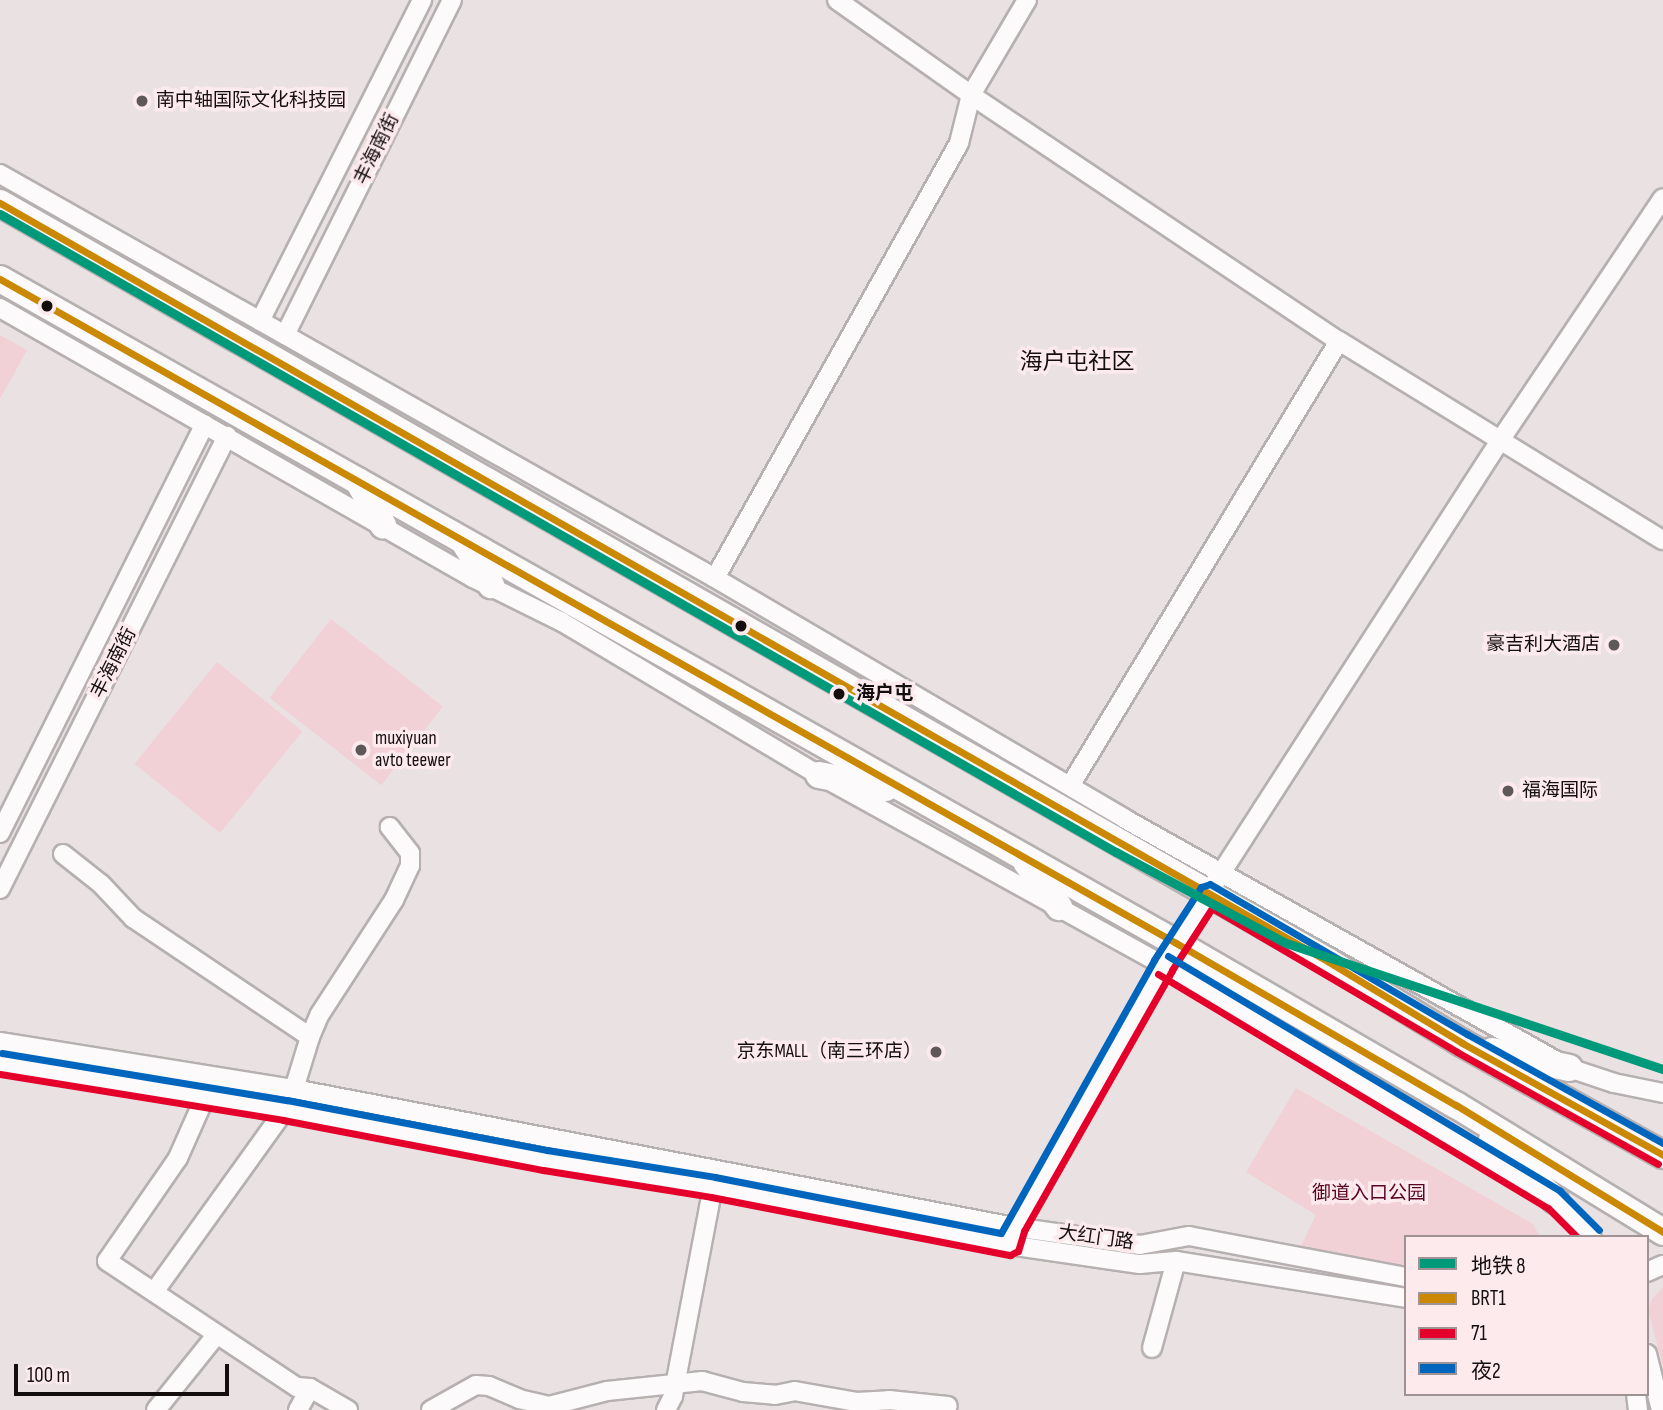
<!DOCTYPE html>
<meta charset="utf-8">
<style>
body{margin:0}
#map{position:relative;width:1663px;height:1410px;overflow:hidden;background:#eae1e2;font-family:"Sofia Sans Condensed","Noto Sans SC",sans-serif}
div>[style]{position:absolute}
.green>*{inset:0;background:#f2d1d6;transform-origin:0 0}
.roads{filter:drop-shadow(2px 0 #b6b0b0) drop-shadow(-2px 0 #b6b0b0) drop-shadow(0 2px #b6b0b0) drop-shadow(0 -2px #b6b0b0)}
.minor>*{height:18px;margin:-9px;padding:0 9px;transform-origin:9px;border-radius:9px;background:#fcfafb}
.highway>*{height:26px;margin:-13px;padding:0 13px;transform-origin:13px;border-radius:13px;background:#fcfafb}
.bus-1>*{height:7px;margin:-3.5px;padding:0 3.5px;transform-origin:3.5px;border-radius:3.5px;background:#ca8803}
.bus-2>*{height:7px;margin:-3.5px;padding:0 3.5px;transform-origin:3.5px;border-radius:3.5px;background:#e4002b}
.bus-3>*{height:7px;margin:-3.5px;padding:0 3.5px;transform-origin:3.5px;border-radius:3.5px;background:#0065bd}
.metro-1>*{height:9px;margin:-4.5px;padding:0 4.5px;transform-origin:4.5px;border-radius:4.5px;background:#00997a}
.dots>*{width:19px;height:19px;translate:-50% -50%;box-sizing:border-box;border:4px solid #fceaed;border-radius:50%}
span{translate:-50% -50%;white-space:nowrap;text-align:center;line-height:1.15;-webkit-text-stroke:7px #fceaed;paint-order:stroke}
.poi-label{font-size:19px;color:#140e0f}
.left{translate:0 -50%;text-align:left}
.right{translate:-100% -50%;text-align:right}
.street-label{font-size:19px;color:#140e0f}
.stop-label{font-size:19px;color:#140e0f;font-weight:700}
.park-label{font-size:19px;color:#590424}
.quarter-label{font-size:23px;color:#140e0f}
.legend{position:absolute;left:1404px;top:1235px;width:245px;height:161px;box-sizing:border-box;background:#fceaed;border:2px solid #9f9294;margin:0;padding:9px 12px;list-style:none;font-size:21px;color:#140e0f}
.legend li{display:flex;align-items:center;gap:14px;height:35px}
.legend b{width:35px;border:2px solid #9f9294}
.scale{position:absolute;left:14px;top:1364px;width:215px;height:32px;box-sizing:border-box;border:4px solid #140e0f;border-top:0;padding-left:9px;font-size:21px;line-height:24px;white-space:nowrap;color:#140e0f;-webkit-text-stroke:5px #fceaed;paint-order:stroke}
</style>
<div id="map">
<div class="green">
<i style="clip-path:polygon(0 335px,27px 350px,0 399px)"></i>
<i style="left:331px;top:619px;width:142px;height:100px;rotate:38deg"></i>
<i style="left:217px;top:662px;width:110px;height:131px;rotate:39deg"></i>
<i style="clip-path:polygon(1296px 1088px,1533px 1224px,1540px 1237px,1406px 1237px,1406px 1270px,1296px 1256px,1316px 1215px,1246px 1172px)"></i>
<i style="clip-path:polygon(1663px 1287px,1663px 1367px,1648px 1310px,1652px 1299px)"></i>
</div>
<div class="roads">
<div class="minor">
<i style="left:837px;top:0;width:164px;rotate:35.3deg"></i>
<i style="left:971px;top:95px;width:443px;rotate:33.8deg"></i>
<i style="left:1339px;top:341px;width:380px;rotate:31.6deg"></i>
<i style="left:0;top:174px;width:821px;rotate:29.47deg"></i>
<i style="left:715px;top:578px;width:476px;rotate:30.4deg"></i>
<i style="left:1125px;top:819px;width:509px;rotate:29.28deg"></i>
<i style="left:1569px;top:1068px;width:47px;rotate:18.4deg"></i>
<i style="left:1614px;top:1083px;width:50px;rotate:11.5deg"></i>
<i style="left:0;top:308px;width:545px;rotate:29.72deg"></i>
<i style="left:473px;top:578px;width:99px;rotate:26.3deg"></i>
<i style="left:562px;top:622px;width:299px;rotate:30.8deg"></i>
<i style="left:819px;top:775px;width:393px;rotate:28.9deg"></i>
<i style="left:1163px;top:965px;width:421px;rotate:31deg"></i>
<i style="left:260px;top:321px;width:360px;rotate:-63.2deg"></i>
<i style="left:285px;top:335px;width:374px;rotate:-63.5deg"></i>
<i style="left:715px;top:578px;width:499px;rotate:-60.7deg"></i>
<i style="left:959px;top:143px;width:49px;rotate:-76deg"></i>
<i style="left:971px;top:95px;width:110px;rotate:-59.5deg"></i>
<i style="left:1070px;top:786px;width:520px;rotate:-58.85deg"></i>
<i style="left:0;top:833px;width:457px;rotate:-63.4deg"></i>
<i style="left:63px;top:854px;width:48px;rotate:38.3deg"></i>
<i style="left:101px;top:884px;width:47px;rotate:46.7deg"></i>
<i style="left:133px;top:918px;width:213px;rotate:33.9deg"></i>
<i style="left:310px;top:1037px;width:54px;rotate:107.1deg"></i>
<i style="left:0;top:889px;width:507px;rotate:-63.38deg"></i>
<i style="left:310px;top:1037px;width:25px;rotate:-67deg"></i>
<i style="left:320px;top:1014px;width:136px;rotate:-57deg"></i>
<i style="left:394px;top:900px;width:38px;rotate:-65deg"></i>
<i style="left:410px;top:866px;width:13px;rotate:-90deg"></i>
<i style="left:410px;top:853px;width:33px;rotate:-128deg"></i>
<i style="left:0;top:1042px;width:298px;rotate:9.1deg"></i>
<i style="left:294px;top:1089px;width:733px;rotate:10.85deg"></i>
<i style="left:1014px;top:1227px;width:127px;rotate:8.1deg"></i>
<i style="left:1140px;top:1245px;width:50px;rotate:-10.4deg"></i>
<i style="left:1189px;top:1236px;width:221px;rotate:10.7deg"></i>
<i style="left:0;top:1063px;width:289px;rotate:9.4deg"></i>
<i style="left:285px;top:1110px;width:265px;rotate:10.9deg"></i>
<i style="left:545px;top:1160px;width:170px;rotate:9.1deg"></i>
<i style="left:713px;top:1187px;width:302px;rotate:11.1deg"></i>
<i style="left:1009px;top:1245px;width:132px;rotate:8.3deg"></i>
<i style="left:1140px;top:1264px;width:36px;rotate:-5deg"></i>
<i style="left:1176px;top:1261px;width:233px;rotate:9.1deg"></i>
<i style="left:205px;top:1097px;width:67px;rotate:113.9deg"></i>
<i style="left:178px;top:1158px;width:125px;rotate:124.6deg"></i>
<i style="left:107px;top:1261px;width:228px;rotate:33.6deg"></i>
<i style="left:297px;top:1387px;width:13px;rotate:4deg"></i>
<i style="left:310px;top:1388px;width:44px;rotate:30.1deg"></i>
<i style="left:1548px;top:1196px;width:60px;rotate:43deg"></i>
<i style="left:1012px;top:1235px;width:335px;rotate:-60.7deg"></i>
<i style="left:1176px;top:943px;width:600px;rotate:-57.18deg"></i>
<i style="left:1501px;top:439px;width:290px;rotate:-56.1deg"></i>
<i style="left:1647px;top:1272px;width:17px;rotate:-24deg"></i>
<i style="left:154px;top:1292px;width:224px;rotate:-54.3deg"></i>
<i style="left:1152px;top:1348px;width:90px;rotate:-74.6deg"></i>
<i style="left:1647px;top:1354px;width:58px;rotate:76deg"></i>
<i style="left:1636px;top:1394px;width:16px;rotate:83deg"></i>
<i style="left:156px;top:1410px;width:97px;rotate:-51.2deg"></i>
<i style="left:298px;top:1410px;width:25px;rotate:-61deg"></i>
<i style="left:431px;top:1410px;width:51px;rotate:-29.1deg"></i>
<i style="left:476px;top:1385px;width:13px;rotate:4deg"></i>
<i style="left:489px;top:1386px;width:33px;rotate:23deg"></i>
<i style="left:519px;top:1399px;width:31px;rotate:13deg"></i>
<i style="left:549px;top:1406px;width:60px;rotate:-14.5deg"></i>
<i style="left:607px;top:1391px;width:96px;rotate:-6deg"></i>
<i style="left:702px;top:1381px;width:42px;rotate:15deg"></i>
<i style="left:743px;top:1392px;width:32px;rotate:5deg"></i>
<i style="left:775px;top:1395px;width:20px;rotate:-11deg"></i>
<i style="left:795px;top:1391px;width:62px;rotate:10.2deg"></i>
<i style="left:856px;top:1402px;width:33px;rotate:-3deg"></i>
<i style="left:889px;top:1400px;width:59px;rotate:5.8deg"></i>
<i style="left:666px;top:1410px;width:16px;rotate:-63deg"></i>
<i style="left:673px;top:1396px;width:213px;rotate:-79.2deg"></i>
</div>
<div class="highway">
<i style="left:0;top:203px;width:1530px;rotate:29.73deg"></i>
<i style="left:1329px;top:962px;width:156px;rotate:31.3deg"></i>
<i style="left:1462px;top:1043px;width:230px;rotate:29.1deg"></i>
<i style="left:0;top:279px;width:1351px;rotate:29.45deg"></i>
<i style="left:1176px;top:943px;width:323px;rotate:30.1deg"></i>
<i style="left:1456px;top:1105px;width:243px;rotate:31.5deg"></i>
<i style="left:358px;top:481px;width:51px;rotate:60.4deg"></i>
<i style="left:464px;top:542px;width:51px;rotate:57.9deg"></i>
<i style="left:819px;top:775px;width:68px;rotate:11deg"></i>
<i style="left:1026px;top:862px;width:56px;rotate:53.7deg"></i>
<i style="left:1492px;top:1051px;width:79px;rotate:12.4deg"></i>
<i style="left:1492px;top:1140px;width:87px;rotate:43.6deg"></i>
</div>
</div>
<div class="bus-1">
<i style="left:0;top:203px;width:1530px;rotate:29.73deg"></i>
<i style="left:1329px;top:962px;width:156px;rotate:31.3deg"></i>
<i style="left:1462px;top:1043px;width:230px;rotate:29.1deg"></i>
<i style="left:0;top:279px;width:1351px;rotate:29.45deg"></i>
<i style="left:1176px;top:943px;width:323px;rotate:30.1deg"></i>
<i style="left:1456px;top:1105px;width:243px;rotate:31.5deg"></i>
</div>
<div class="bus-2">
<i style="left:1158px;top:974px;width:455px;rotate:31deg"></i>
<i style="left:1548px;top:1208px;width:41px;rotate:45deg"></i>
<i style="left:0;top:1074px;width:287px;rotate:9.2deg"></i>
<i style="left:283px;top:1120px;width:265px;rotate:10.9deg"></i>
<i style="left:543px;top:1170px;width:170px;rotate:9.1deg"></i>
<i style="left:711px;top:1197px;width:305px;rotate:11deg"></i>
<i style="left:1010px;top:1255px;width:9px;rotate:-27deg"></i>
<i style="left:1018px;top:1251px;width:21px;rotate:-73deg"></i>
<i style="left:1024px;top:1231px;width:300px;rotate:-60.4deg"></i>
<i style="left:1172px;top:970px;width:74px;rotate:-57.2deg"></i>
<i style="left:1212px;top:908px;width:284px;rotate:30.4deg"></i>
<i style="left:1457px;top:1052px;width:230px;rotate:29.1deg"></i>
</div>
<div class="bus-3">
<i style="left:1168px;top:956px;width:457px;rotate:30.9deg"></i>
<i style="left:1560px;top:1191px;width:55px;rotate:45deg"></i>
<i style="left:2px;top:1053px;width:289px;rotate:9.4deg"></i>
<i style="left:287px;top:1100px;width:265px;rotate:10.9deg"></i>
<i style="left:547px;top:1150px;width:170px;rotate:9.1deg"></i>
<i style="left:715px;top:1177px;width:291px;rotate:11.1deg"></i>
<i style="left:1001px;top:1233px;width:313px;rotate:-60.7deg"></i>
<i style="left:1154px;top:960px;width:87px;rotate:-57.2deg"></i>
<i style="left:1201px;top:887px;width:9px;rotate:-18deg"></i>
<i style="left:1210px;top:884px;width:298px;rotate:30.3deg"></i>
<i style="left:1467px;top:1034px;width:224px;rotate:29.1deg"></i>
</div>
<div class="metro-1">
<i style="left:0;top:214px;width:1285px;rotate:29.76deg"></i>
<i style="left:1116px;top:852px;width:193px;rotate:28.2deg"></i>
<i style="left:1286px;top:943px;width:397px;rotate:18.5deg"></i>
</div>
<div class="dots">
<i style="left:142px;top:101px;background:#5f5859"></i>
<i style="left:47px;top:306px;background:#140e0f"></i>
<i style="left:741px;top:626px;background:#140e0f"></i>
<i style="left:1614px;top:645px;background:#5f5859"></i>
<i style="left:839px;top:694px;background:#140e0f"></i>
<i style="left:361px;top:750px;background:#5f5859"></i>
<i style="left:1508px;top:791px;background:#5f5859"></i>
<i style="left:936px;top:1052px;background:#5f5859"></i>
</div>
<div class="poi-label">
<span class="left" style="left:156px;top:101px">南中轴国际文化科技园</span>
<span class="right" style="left:1600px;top:645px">豪吉利大酒店</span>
<span class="left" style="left:375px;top:750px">muxiyuan<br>avto teewer</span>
<span class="left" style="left:1522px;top:791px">福海国际</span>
<span class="right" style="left:922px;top:1052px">京东MALL（南三环店）</span>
</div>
<div class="street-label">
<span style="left:377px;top:149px;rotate:-64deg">丰海南街</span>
<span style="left:114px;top:663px;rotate:-63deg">丰海南街</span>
<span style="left:1096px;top:1238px;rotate:8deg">大红门路</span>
</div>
<div class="stop-label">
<span class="left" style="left:856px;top:694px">海户屯</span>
</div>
<div class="park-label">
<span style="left:1369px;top:1194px">御道入口公园</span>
</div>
<div class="quarter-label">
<span style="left:1077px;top:362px">海户屯社区</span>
</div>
<ul class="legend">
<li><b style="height:9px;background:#00997a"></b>地铁 8</li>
<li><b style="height:9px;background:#ca8803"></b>BRT1</li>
<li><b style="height:9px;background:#e4002b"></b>71</li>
<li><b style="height:9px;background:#0065bd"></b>夜2</li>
</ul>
<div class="scale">100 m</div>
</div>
